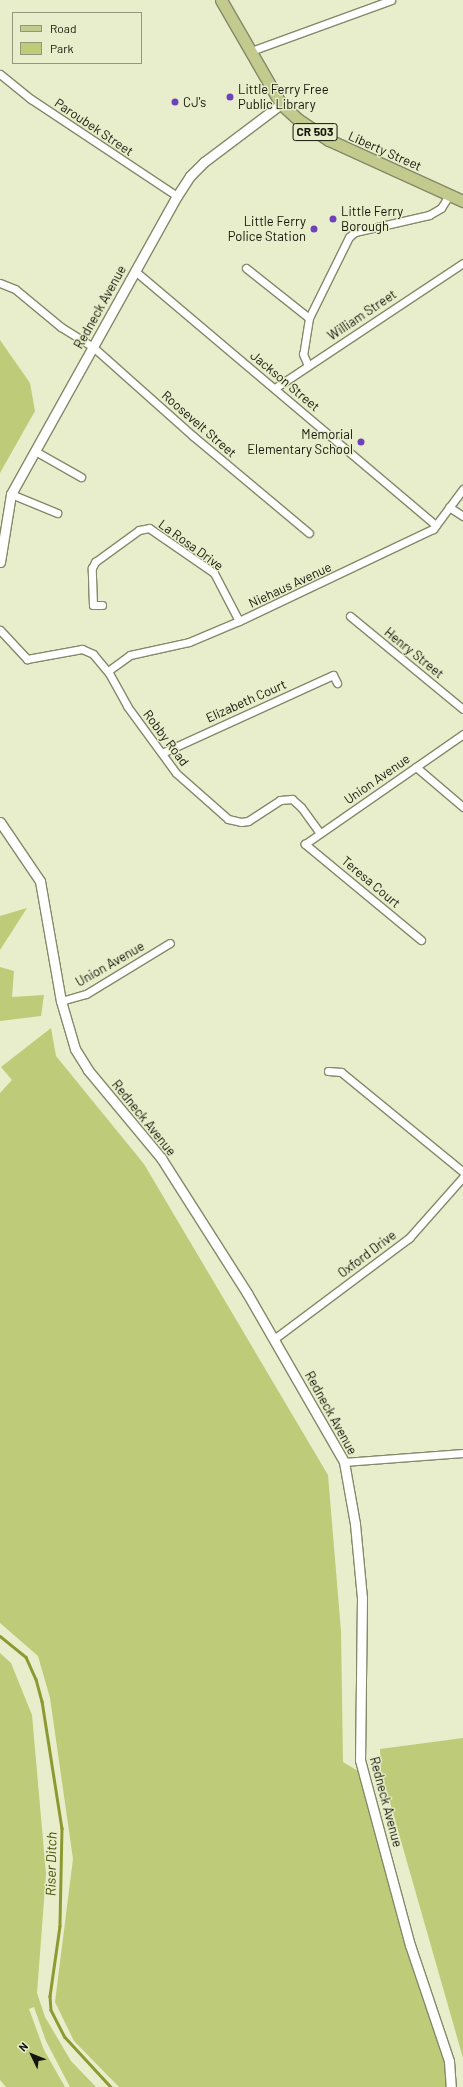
<!DOCTYPE html>
<style>
body{margin:0}
#map{position:relative;width:463px;height:2087px;overflow:hidden;background:#e8eecb;font-family:Barlow,sans-serif}
div>[style]{position:absolute}
.green>*{inset:0;background:#becb78}
.stream>*{height:2.5px;margin:-1.25px;padding:0 1.25px;transform-origin:1.25px;border-radius:1.25px;background:#8d9a32}
.roads{filter:drop-shadow(1px 0 #848969) drop-shadow(-1px 0 #848969) drop-shadow(0 1px #848969) drop-shadow(0 -1px #848969)}
.minor>*{height:7px;margin:-3.5px;padding:0 3.5px;transform-origin:3.5px;border-radius:3.5px;background:#fff}
.tertiary>*{height:9px;margin:-4.5px;padding:0 4.5px;transform-origin:4.5px;border-radius:4.5px;background:#fff}
.primary>*{height:11px;margin:-5.5px;padding:0 5.5px;transform-origin:5.5px;border-radius:5.5px;background:#c2ca8e}
.dots>*{width:11px;height:11px;translate:-50% -50%;box-sizing:border-box;border:2px solid #e8eecb;border-radius:50%}
span{translate:-50% -50%;white-space:nowrap;text-align:center;line-height:1.15;-webkit-text-stroke:3px #e8eecb;paint-order:stroke}
.shield-label span{padding:1px 3px;background:#e8eecb;border:1px solid;border-radius:3px;-webkit-text-stroke-width:0}
.shield-label{font-size:12px;color:#141609;font-weight:700}
.poi-label{font-size:13px;color:#141609}
.left{translate:0 -50%;text-align:left}
.right{translate:-100% -50%;text-align:right}
.street-label{font-size:13px;color:#141609}
.water-label{font-size:14px;color:#474e00;font-style:italic}
.legend{position:absolute;left:12px;top:12px;width:130px;height:52px;box-sizing:border-box;background:#e8eecb;border:1px solid #93987d;margin:0;padding:5px 7px;list-style:none;font-size:12px;color:#141609}
.legend li{display:flex;align-items:center;gap:8px;height:20px}
.legend b{width:20px;border:1px solid #93987d}
.north{position:absolute;left:12px;top:2035px;width:40px;height:40px;-webkit-text-stroke:3px #e8eecb;paint-order:stroke;rotate:313deg;font-size:11px;font-weight:700;line-height:16px;text-align:center;color:#141609}
.north::after{content:'';display:block;margin:auto;width:14px;height:18px;background:#141609;clip-path:polygon(50% 0,100% 100%,50% 72%,0 100%)}
</style>
<div id="map">
<div class="green">
<i style="clip-path:polygon(0 340px,30px 383px,35px 411px,0 473px)"></i>
<i style="clip-path:polygon(27px 908px,0 950px,0 916px)"></i>
<i style="clip-path:polygon(0 967px,14px 971px,12px 997px,44px 995px,41px 1016px,0 1021px)"></i>
<i style="clip-path:polygon(51px 1028px,56px 1056px,144px 1164px,328px 1475px,341px 1631px,343px 1762px,363px 1774px,449px 2061px,447px 2087px,119px 2087px,74px 2041px,55px 2002px,73px 1859px,50px 1698px,38px 1656px,0 1623px,0 1093px,12px 1080px,1px 1067px)"></i>
<i style="clip-path:polygon(0 1653px,11px 1663px,32px 1715px,46px 1874px,37px 1993px,45px 2017px,71px 2061px,96px 2087px,70px 2087px,46px 2041px,34px 2007px,29px 2009px,44px 2050px,65px 2087px,6px 2087px,0 2080px)"></i>
<i style="clip-path:polygon(463px 1738px,463px 2058px,381px 1771px,380px 1749px)"></i>
</div>
<div class="stream">
<i style="left:0;top:1636px;width:33px;rotate:39deg"></i>
<i style="left:26px;top:1657px;width:24px;rotate:66deg"></i>
<i style="left:36px;top:1679px;width:23px;rotate:75deg"></i>
<i style="left:42px;top:1701px;width:129px;rotate:81.1deg"></i>
<i style="left:62px;top:1828px;width:98px;rotate:91.2deg"></i>
<i style="left:60px;top:1926px;width:71px;rotate:98.1deg"></i>
<i style="left:50px;top:1996px;width:14px;rotate:86deg"></i>
<i style="left:51px;top:2010px;width:30px;rotate:63deg"></i>
<i style="left:65px;top:2037px;width:68px;rotate:47.4deg"></i>
</div>
<div class="roads">
<div class="minor">
<i style="left:251px;top:51px;width:149px;rotate:-20deg"></i>
<i style="left:0;top:74px;width:40px;rotate:39deg"></i>
<i style="left:31px;top:99px;width:175px;rotate:33.6deg"></i>
<i style="left:246px;top:268px;width:80px;rotate:38.4deg"></i>
<i style="left:309px;top:318px;width:36px;rotate:99deg"></i>
<i style="left:303px;top:354px;width:12px;rotate:66deg"></i>
<i style="left:135px;top:271px;width:394px;rotate:40.2deg"></i>
<i style="left:0;top:283px;width:16px;rotate:22deg"></i>
<i style="left:15px;top:289px;width:60px;rotate:39.6deg"></i>
<i style="left:61px;top:327px;width:38px;rotate:32deg"></i>
<i style="left:93px;top:347px;width:134px;rotate:41.7deg"></i>
<i style="left:193px;top:436px;width:151px;rotate:39.9deg"></i>
<i style="left:309px;top:318px;width:90px;rotate:-63.7deg"></i>
<i style="left:349px;top:237px;width:8px;rotate:-40deg"></i>
<i style="left:355px;top:232px;width:76px;rotate:-12.9deg"></i>
<i style="left:429px;top:215px;width:14px;rotate:-30deg"></i>
<i style="left:441px;top:208px;width:15px;rotate:-58deg"></i>
<i style="left:275px;top:388px;width:226px;rotate:-33.6deg"></i>
<i style="left:35px;top:451px;width:53px;rotate:29.5deg"></i>
<i style="left:11px;top:494px;width:50px;rotate:22.4deg"></i>
<i style="left:449px;top:507px;width:17px;rotate:33deg"></i>
<i style="left:102px;top:605px;width:9px;rotate:180deg"></i>
<i style="left:93px;top:605px;width:37px;rotate:-92deg"></i>
<i style="left:92px;top:568px;width:7px;rotate:-63deg"></i>
<i style="left:95px;top:562px;width:54px;rotate:-36deg"></i>
<i style="left:139px;top:530px;width:10px;rotate:-11deg"></i>
<i style="left:149px;top:528px;width:79px;rotate:34.7deg"></i>
<i style="left:214px;top:573px;width:54px;rotate:62.5deg"></i>
<i style="left:350px;top:616px;width:146px;rotate:39.5deg"></i>
<i style="left:0;top:630px;width:40px;rotate:47deg"></i>
<i style="left:27px;top:659px;width:56px;rotate:-10.3deg"></i>
<i style="left:82px;top:649px;width:12px;rotate:24deg"></i>
<i style="left:93px;top:654px;width:25px;rotate:50deg"></i>
<i style="left:109px;top:673px;width:38px;rotate:61deg"></i>
<i style="left:127px;top:706px;width:83px;rotate:53.8deg"></i>
<i style="left:176px;top:773px;width:69px;rotate:41.5deg"></i>
<i style="left:228px;top:819px;width:13px;rotate:13deg"></i>
<i style="left:241px;top:822px;width:7px;rotate:-8deg"></i>
<i style="left:248px;top:821px;width:38px;rotate:-33deg"></i>
<i style="left:280px;top:800px;width:12px;rotate:-5deg"></i>
<i style="left:292px;top:799px;width:12px;rotate:42deg"></i>
<i style="left:301px;top:807px;width:32px;rotate:54deg"></i>
<i style="left:108px;top:671px;width:27px;rotate:-36deg"></i>
<i style="left:130px;top:655px;width:60px;rotate:-12.4deg"></i>
<i style="left:189px;top:642px;width:54px;rotate:-22.8deg"></i>
<i style="left:239px;top:621px;width:215px;rotate:-25.4deg"></i>
<i style="left:433px;top:529px;width:50px;rotate:-53.1deg"></i>
<i style="left:162px;top:753px;width:188px;rotate:-24.5deg"></i>
<i style="left:333px;top:675px;width:9px;rotate:63deg"></i>
<i style="left:416px;top:767px;width:62px;rotate:40.4deg"></i>
<i style="left:421px;top:940px;width:151px;rotate:-140.4deg"></i>
<i style="left:305px;top:844px;width:193px;rotate:-34.8deg"></i>
<i style="left:61px;top:1001px;width:26px;rotate:-16deg"></i>
<i style="left:86px;top:994px;width:98px;rotate:-31.3deg"></i>
<i style="left:328px;top:1071px;width:13px;rotate:4deg"></i>
<i style="left:341px;top:1072px;width:158px;rotate:39.3deg"></i>
<i style="left:274px;top:1339px;width:169px;rotate:-36.8deg"></i>
<i style="left:409px;top:1238px;width:81px;rotate:-48.5deg"></i>
<i style="left:344px;top:1462px;width:119px;rotate:-4.3deg"></i>
</div>
<div class="tertiary">
<i style="left:0;top:562px;width:69px;rotate:-80.8deg"></i>
<i style="left:11px;top:494px;width:341px;rotate:-60.9deg"></i>
<i style="left:177px;top:196px;width:24px;rotate:-57deg"></i>
<i style="left:190px;top:176px;width:20px;rotate:-45deg"></i>
<i style="left:204px;top:162px;width:96px;rotate:-37deg"></i>
<i style="left:0;top:822px;width:71px;rotate:55.9deg"></i>
<i style="left:40px;top:881px;width:122px;rotate:80.1deg"></i>
<i style="left:61px;top:1001px;width:50px;rotate:73.7deg"></i>
<i style="left:75px;top:1049px;width:25px;rotate:58deg"></i>
<i style="left:88px;top:1070px;width:114px;rotate:50.3deg"></i>
<i style="left:161px;top:1158px;width:160px;rotate:57.5deg"></i>
<i style="left:247px;top:1293px;width:195px;rotate:60.1deg"></i>
<i style="left:344px;top:1462px;width:63px;rotate:79.9deg"></i>
<i style="left:355px;top:1524px;width:74px;rotate:84.6deg"></i>
<i style="left:362px;top:1598px;width:162px;rotate:90.7deg"></i>
<i style="left:360px;top:1760px;width:192px;rotate:74.9deg"></i>
<i style="left:410px;top:1945px;width:122px;rotate:71.4deg"></i>
<i style="left:449px;top:2061px;width:26px;rotate:86deg"></i>
</div>
<div class="primary">
<i style="left:221px;top:0;width:120px;rotate:60deg"></i>
<i style="left:281px;top:104px;width:24px;rotate:42deg"></i>
<i style="left:299px;top:120px;width:36px;rotate:34deg"></i>
<i style="left:329px;top:140px;width:147px;rotate:24.5deg"></i>
</div>
</div>
<div class="dots">
<i style="left:230px;top:97px;background:#6f42ba"></i>
<i style="left:175px;top:102px;background:#6f42ba"></i>
<i style="left:333px;top:219px;background:#6f42ba"></i>
<i style="left:314px;top:229px;background:#6f42ba"></i>
<i style="left:361px;top:442px;background:#6f42ba"></i>
</div>
<div class="shield-label">
<span style="left:315px;top:132px">CR 503</span>
</div>
<div class="poi-label">
<span class="left" style="left:238px;top:97px">Little Ferry Free<br>Public Library</span>
<span class="left" style="left:183px;top:102px">CJ's</span>
<span class="left" style="left:341px;top:219px">Little Ferry<br>Borough</span>
<span class="right" style="left:306px;top:229px">Little Ferry<br>Police Station</span>
<span class="right" style="left:353px;top:442px">Memorial<br>Elementary School</span>
</div>
<div class="street-label">
<span style="left:94px;top:127px;rotate:34deg">Paroubek Street</span>
<span style="left:385px;top:151px;rotate:24deg">Liberty Street</span>
<span style="left:100px;top:307px;rotate:-61deg">Redneck Avenue</span>
<span style="left:362px;top:315px;rotate:-34deg">William Street</span>
<span style="left:285px;top:381px;rotate:40deg">Jackson Street</span>
<span style="left:199px;top:424px;rotate:41deg">Roosevelt Street</span>
<span style="left:191px;top:545px;rotate:36deg">La Rosa Drive</span>
<span style="left:290px;top:585px;rotate:-25deg">Niehaus Avenue</span>
<span style="left:414px;top:653px;rotate:39deg">Henry Street</span>
<span style="left:246px;top:701px;rotate:-24deg">Elizabeth Court</span>
<span style="left:166px;top:738px;rotate:53deg">Robby Road</span>
<span style="left:377px;top:779px;rotate:-35deg">Union Avenue</span>
<span style="left:371px;top:882px;rotate:40deg">Teresa Court</span>
<span style="left:110px;top:964px;rotate:-30deg">Union Avenue</span>
<span style="left:144px;top:1118px;rotate:51deg">Redneck Avenue</span>
<span style="left:367px;top:1254px;rotate:-37deg">Oxford Drive</span>
<span style="left:331px;top:1413px;rotate:61deg">Redneck Avenue</span>
<span style="left:386px;top:1802px;rotate:75deg">Redneck Avenue</span>
</div>
<div class="water-label">
<span style="left:51px;top:1864px;rotate:-89deg">Riser Ditch</span>
</div>
<ul class="legend">
<li><b style="height:5px;background:#c2ca8e"></b>Road</li>
<li><b style="height:11px;background:#becb78"></b>Park</li>
</ul>
<div class="north">N</div>
</div>
